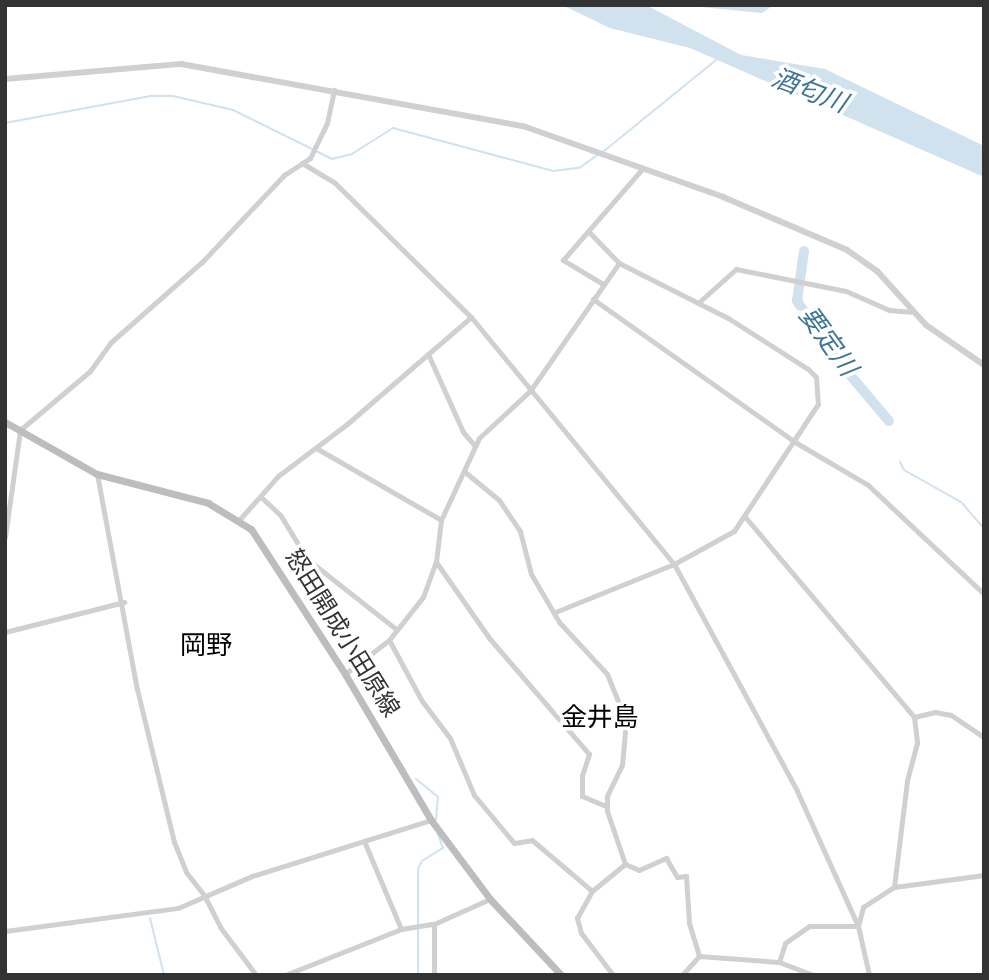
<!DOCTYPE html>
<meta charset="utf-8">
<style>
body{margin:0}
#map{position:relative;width:989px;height:980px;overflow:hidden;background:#fff;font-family:"Alegreya Sans","Noto Sans JP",sans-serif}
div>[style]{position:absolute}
.water>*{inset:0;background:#cfe2ee}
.stream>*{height:2px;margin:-1px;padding:0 1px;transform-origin:1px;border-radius:1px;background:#cfe2ee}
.river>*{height:10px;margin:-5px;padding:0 5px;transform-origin:5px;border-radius:5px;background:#cfe2ee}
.minor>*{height:5px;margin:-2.5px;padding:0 2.5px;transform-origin:2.5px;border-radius:2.5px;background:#d0d0d0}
.tertiary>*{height:6px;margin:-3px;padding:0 3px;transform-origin:3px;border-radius:3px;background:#d0d0d0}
.secondary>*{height:7px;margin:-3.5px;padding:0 3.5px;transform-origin:3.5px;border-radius:3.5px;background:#bdbdbd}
span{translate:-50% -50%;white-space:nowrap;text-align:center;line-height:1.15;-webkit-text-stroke:7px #fff;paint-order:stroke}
.street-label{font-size:24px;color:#333}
.water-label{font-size:26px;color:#3f7597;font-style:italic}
.neighbourhood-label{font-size:26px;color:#000}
.frame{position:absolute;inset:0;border:7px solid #333;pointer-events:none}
</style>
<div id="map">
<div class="water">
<i style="clip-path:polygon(562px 5px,646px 5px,741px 55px,825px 69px,984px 146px,984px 177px,690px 48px,610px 28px)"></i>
<i style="clip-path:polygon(681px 5px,774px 5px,762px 13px)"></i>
</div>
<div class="stream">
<i style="left:5px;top:123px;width:148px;rotate:-10.5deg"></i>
<i style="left:151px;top:96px;width:22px"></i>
<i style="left:173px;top:96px;width:62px;rotate:13.1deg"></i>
<i style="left:233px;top:110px;width:110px;rotate:26.3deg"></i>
<i style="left:332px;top:159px;width:21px;rotate:-14deg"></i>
<i style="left:352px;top:154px;width:49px;rotate:-32.4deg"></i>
<i style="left:393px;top:128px;width:166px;rotate:15deg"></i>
<i style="left:553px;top:171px;width:26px;rotate:-7deg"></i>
<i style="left:579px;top:168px;width:24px;rotate:-35deg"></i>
<i style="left:604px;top:151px;width:144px;rotate:-39.1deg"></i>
<i style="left:900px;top:462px;width:9px;rotate:63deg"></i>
<i style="left:904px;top:470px;width:65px;rotate:29.3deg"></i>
<i style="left:961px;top:502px;width:35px;rotate:49deg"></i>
<i style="left:416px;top:779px;width:28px;rotate:39deg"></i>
<i style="left:438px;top:797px;width:23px;rotate:95deg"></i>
<i style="left:150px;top:918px;width:59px;rotate:76.2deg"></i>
<i style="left:418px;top:975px;width:106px;rotate:-90deg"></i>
<i style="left:418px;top:869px;width:9px;rotate:-63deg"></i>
<i style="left:422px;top:861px;width:25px;rotate:-32deg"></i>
<i style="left:443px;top:848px;width:20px;rotate:-110deg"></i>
</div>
<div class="river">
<i style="left:804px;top:251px;width:50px;rotate:98deg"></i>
<i style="left:797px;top:301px;width:66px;rotate:56.1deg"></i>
<i style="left:834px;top:356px;width:85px;rotate:49.8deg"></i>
</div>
<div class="minor">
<i style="left:302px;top:163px;width:39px;rotate:31deg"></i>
<i style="left:335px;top:183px;width:191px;rotate:44.6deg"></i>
<i style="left:471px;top:317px;width:320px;rotate:50.6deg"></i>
<i style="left:674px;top:564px;width:258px;rotate:61.5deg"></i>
<i style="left:797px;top:791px;width:148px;rotate:65.7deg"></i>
<i style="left:858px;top:926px;width:50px;rotate:77.3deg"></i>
<i style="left:589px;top:232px;width:43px;rotate:45.9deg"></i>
<i style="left:603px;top:284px;width:47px;rotate:-149deg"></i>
<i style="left:563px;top:260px;width:122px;rotate:-49deg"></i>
<i style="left:593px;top:299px;width:247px;rotate:35.3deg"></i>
<i style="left:795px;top:442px;width:85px;rotate:30.5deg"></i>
<i style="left:868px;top:485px;width:159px;rotate:43.2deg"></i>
<i style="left:698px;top:303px;width:51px;rotate:-41.8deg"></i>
<i style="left:736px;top:269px;width:112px;rotate:11.3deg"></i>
<i style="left:846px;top:291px;width:47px;rotate:23.8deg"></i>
<i style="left:889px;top:310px;width:21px;rotate:5deg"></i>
<i style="left:428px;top:354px;width:85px;rotate:65.8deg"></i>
<i style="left:463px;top:432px;width:18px;rotate:49deg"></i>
<i style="left:316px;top:448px;width:144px;rotate:29.9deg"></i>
<i style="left:465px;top:472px;width:44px;rotate:39.5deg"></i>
<i style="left:499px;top:500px;width:37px;rotate:56deg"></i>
<i style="left:520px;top:531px;width:44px;rotate:75.7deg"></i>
<i style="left:531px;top:574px;width:56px;rotate:59.7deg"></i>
<i style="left:559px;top:622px;width:71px;rotate:47.3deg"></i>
<i style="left:607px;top:674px;width:51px;rotate:68deg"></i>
<i style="left:626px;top:721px;width:44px;rotate:95.2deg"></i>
<i style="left:622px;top:765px;width:34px;rotate:116deg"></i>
<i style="left:607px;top:796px;width:15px;rotate:90deg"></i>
<i style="left:607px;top:811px;width:56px;rotate:71.2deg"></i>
<i style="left:625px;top:864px;width:15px;rotate:23deg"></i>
<i style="left:639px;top:870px;width:30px;rotate:-24deg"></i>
<i style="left:666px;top:858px;width:22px;rotate:60deg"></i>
<i style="left:677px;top:877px;width:9px;rotate:-6deg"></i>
<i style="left:686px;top:876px;width:47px;rotate:86.3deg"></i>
<i style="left:689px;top:923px;width:34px;rotate:73deg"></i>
<i style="left:97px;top:474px;width:219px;rotate:79.5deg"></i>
<i style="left:137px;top:689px;width:157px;rotate:76.4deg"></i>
<i style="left:174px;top:842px;width:32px;rotate:68deg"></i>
<i style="left:186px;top:872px;width:29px;rotate:52deg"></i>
<i style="left:204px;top:895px;width:36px;rotate:63deg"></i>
<i style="left:220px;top:927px;width:60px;rotate:53.1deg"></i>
<i style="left:262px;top:498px;width:26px;rotate:43deg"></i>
<i style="left:281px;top:516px;width:50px;rotate:58.8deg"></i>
<i style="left:307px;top:559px;width:113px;rotate:38.2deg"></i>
<i style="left:746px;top:518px;width:260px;rotate:49.8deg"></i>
<i style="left:914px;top:717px;width:26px;rotate:83deg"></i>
<i style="left:917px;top:743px;width:39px;rotate:105deg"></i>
<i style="left:907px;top:781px;width:107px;rotate:97deg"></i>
<i style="left:239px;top:520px;width:59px;rotate:-48.4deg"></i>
<i style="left:278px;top:476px;width:86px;rotate:-37deg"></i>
<i style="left:347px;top:424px;width:164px;rotate:-40.8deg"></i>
<i style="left:5px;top:537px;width:108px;rotate:-82deg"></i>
<i style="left:20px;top:430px;width:92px;rotate:-40.1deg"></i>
<i style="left:90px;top:371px;width:34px;rotate:-54deg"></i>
<i style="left:110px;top:343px;width:123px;rotate:-41.4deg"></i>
<i style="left:202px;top:262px;width:120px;rotate:-46.7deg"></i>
<i style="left:284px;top:175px;width:31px;rotate:-33deg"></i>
<i style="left:310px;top:158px;width:39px;rotate:-64deg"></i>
<i style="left:327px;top:123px;width:34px;rotate:-78deg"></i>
<i style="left:436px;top:562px;width:94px;rotate:55deg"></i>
<i style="left:490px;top:639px;width:152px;rotate:49.3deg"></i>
<i style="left:589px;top:754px;width:22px;rotate:108deg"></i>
<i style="left:582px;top:775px;width:21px;rotate:90deg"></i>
<i style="left:582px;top:796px;width:25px;rotate:23deg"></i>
<i style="left:5px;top:632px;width:123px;rotate:-14.1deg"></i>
<i style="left:389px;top:640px;width:69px;rotate:61.6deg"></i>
<i style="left:422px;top:701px;width:46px;rotate:52.9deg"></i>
<i style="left:450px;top:738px;width:62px;rotate:67.2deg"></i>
<i style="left:474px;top:795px;width:62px;rotate:50.2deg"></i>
<i style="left:514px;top:843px;width:18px;rotate:-9deg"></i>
<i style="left:532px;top:840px;width:79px;rotate:40.4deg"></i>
<i style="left:345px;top:674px;width:56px;rotate:-37.7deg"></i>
<i style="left:389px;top:640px;width:55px;rotate:-51.7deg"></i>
<i style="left:423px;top:597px;width:37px;rotate:-70deg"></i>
<i style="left:436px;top:562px;width:42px;rotate:-83.2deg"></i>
<i style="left:441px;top:520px;width:90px;rotate:-65.1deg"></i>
<i style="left:479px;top:438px;width:69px;rotate:-42.7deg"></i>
<i style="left:530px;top:391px;width:156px;rotate:-55.2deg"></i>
<i style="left:619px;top:263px;width:122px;rotate:26.8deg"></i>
<i style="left:728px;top:318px;width:95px;rotate:32.5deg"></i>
<i style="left:808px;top:369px;width:11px;rotate:45deg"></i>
<i style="left:816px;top:377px;width:27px;rotate:86deg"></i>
<i style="left:818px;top:404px;width:152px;rotate:123.5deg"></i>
<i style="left:734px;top:531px;width:68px;rotate:151.2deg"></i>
<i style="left:674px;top:564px;width:128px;rotate:158deg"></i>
<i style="left:914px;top:717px;width:22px;rotate:-13deg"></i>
<i style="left:935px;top:712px;width:16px;rotate:11deg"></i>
<i style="left:951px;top:715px;width:40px;rotate:34deg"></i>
<i style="left:364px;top:841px;width:95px;rotate:67.2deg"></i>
<i style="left:434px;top:924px;width:51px;rotate:90deg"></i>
<i style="left:858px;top:926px;width:20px;rotate:-75deg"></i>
<i style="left:863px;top:907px;width:37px;rotate:-33deg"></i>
<i style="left:894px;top:887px;width:91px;rotate:-7.6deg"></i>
<i style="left:5px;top:931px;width:175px;rotate:-7.6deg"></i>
<i style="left:178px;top:908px;width:81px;rotate:-23.4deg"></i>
<i style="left:252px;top:876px;width:188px;rotate:-17.4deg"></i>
<i style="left:779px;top:962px;width:36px;rotate:21deg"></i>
<i style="left:285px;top:975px;width:125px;rotate:-21.6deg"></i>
<i style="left:401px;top:929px;width:33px;rotate:-9deg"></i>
<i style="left:434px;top:924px;width:61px;rotate:-24.1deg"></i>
<i style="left:613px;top:975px;width:53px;rotate:-127.3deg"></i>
<i style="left:581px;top:933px;width:16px;rotate:-105deg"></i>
<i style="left:577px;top:918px;width:31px;rotate:-61deg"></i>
<i style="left:592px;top:891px;width:43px;rotate:-39.3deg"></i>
<i style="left:682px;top:975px;width:25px;rotate:-48deg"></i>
<i style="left:699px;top:956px;width:80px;rotate:4.3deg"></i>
<i style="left:779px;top:962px;width:20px;rotate:-72deg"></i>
<i style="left:785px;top:943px;width:29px;rotate:-35deg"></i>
<i style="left:809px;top:926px;width:49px"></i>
</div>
<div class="tertiary">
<i style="left:5px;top:79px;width:177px;rotate:-4.9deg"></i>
<i style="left:181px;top:64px;width:348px;rotate:10.3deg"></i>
<i style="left:523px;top:126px;width:212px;rotate:19.5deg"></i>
<i style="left:723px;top:197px;width:135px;rotate:23.1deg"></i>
<i style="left:847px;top:250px;width:37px;rotate:35deg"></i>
<i style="left:877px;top:271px;width:73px;rotate:47.8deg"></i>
<i style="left:926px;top:325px;width:70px;rotate:34.6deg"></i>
</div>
<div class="secondary">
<i style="left:5px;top:422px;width:106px;rotate:29.5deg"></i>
<i style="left:97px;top:474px;width:115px;rotate:14.6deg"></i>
<i style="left:208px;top:503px;width:50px;rotate:31.2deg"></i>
<i style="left:251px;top:529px;width:173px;rotate:57deg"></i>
<i style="left:345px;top:674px;width:169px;rotate:59.5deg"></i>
<i style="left:431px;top:820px;width:99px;rotate:53.2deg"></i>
<i style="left:490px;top:899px;width:104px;rotate:46.9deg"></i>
</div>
<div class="street-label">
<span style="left:341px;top:634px;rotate:58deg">怒田開成小田原線</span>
</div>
<div class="water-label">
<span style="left:809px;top:92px;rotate:21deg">酒匂川</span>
<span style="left:827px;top:342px;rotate:54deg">要定川</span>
</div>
<div class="neighbourhood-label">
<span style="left:206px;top:647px">岡野</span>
<span style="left:600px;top:719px">金井島</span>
</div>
<div class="frame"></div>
</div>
